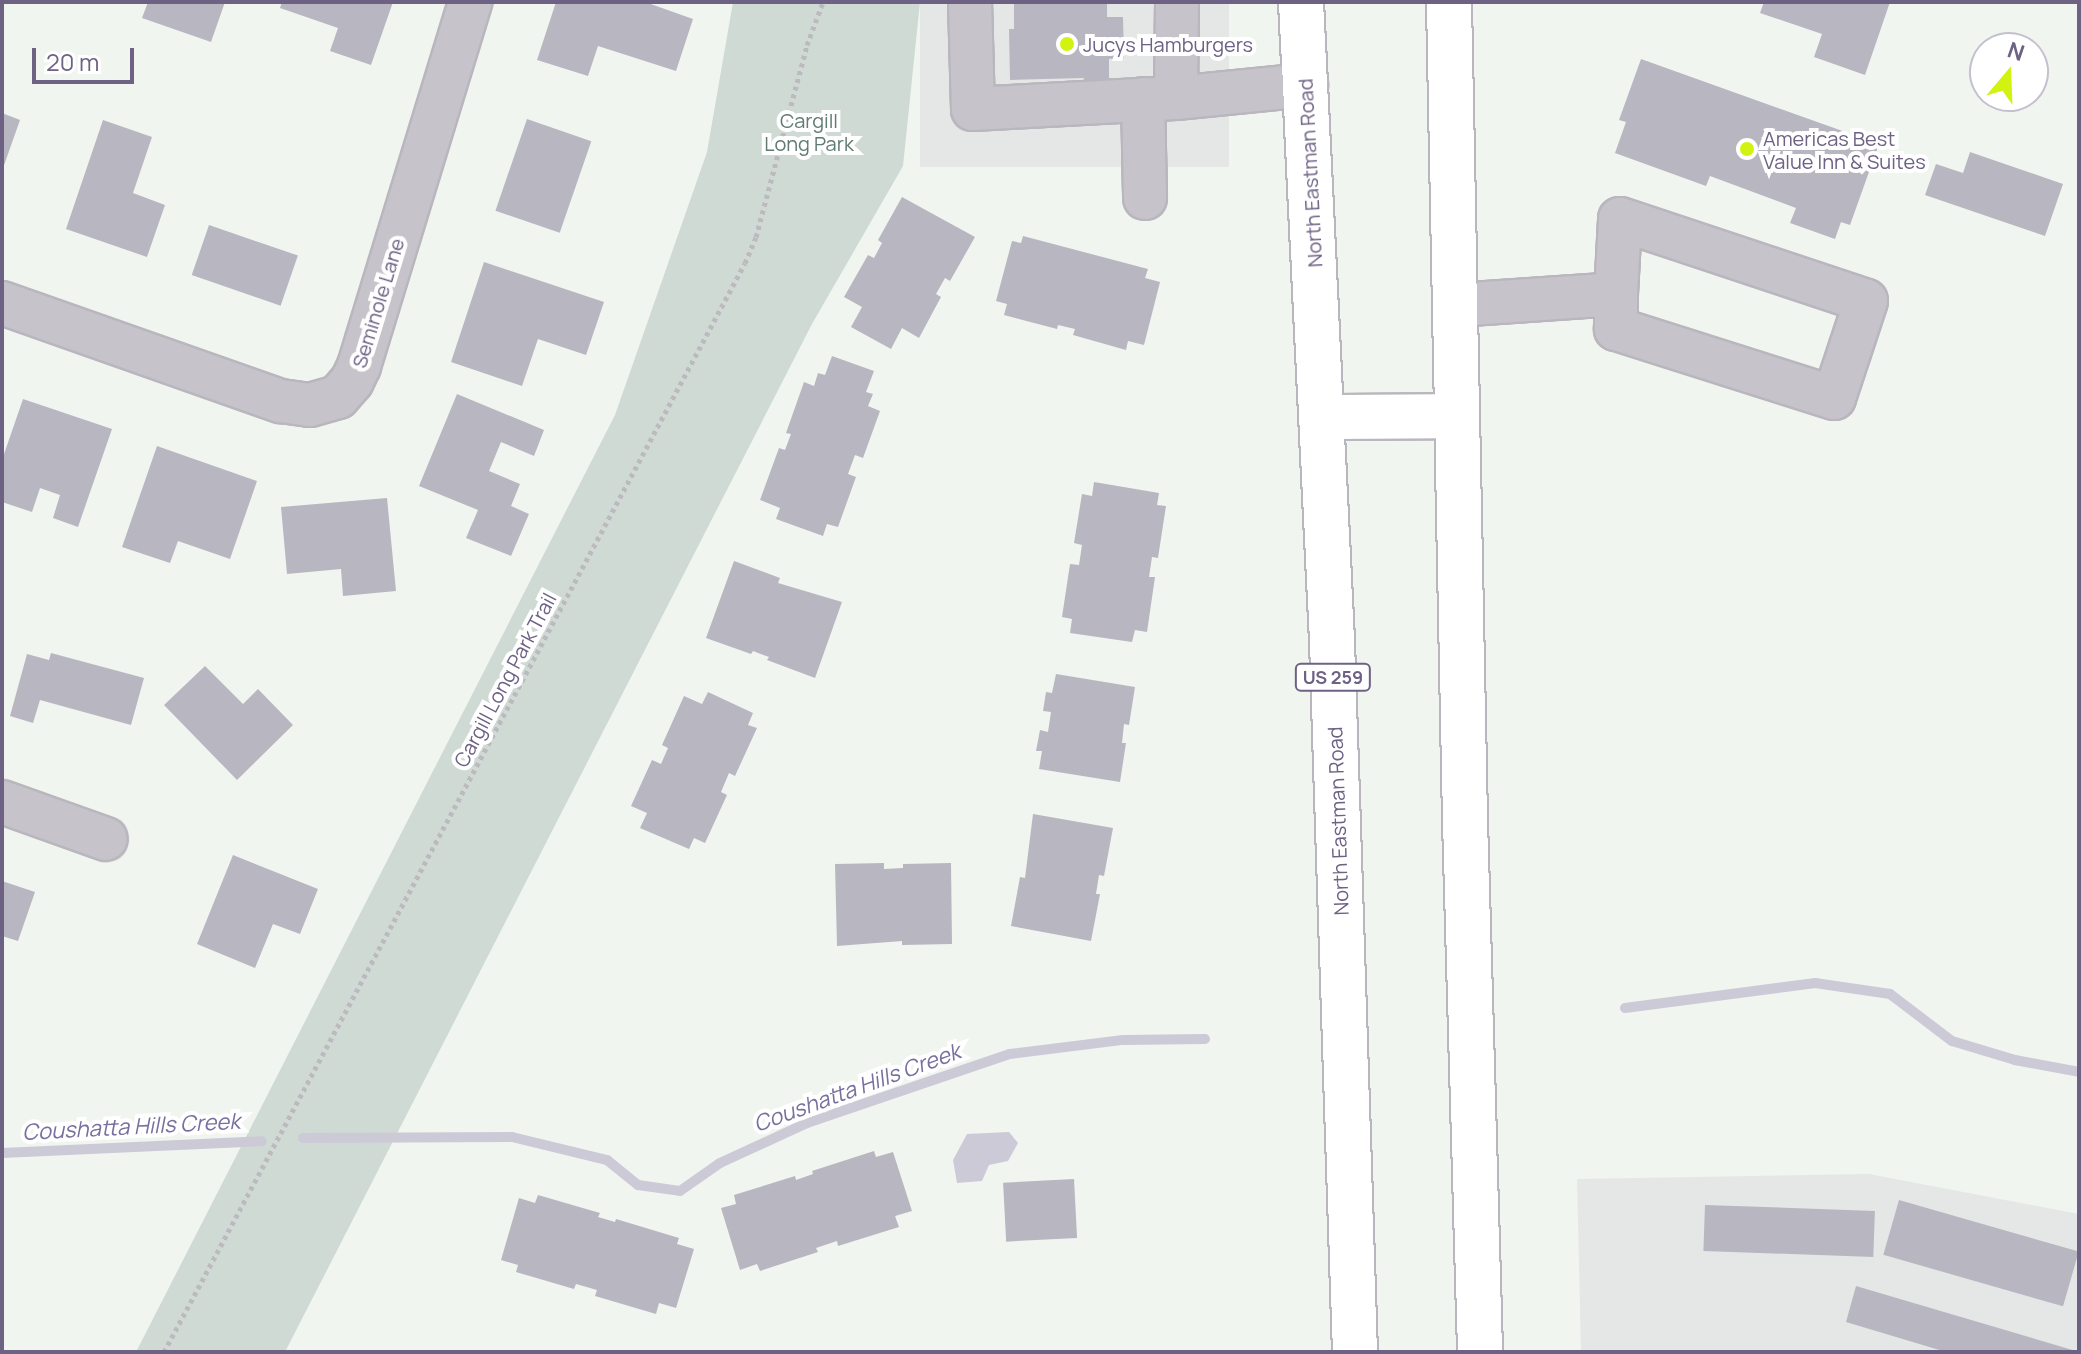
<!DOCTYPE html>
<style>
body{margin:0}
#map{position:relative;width:2081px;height:1354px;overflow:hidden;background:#f0f5f0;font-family:Manrope,sans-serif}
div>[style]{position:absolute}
.built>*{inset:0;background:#e5e7e6;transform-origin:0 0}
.green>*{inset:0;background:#cfdad5}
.water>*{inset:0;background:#cccad6}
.stream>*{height:10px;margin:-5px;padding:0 5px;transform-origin:5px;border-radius:5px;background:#cccad6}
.building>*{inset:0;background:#b8b6c0;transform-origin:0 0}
.path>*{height:5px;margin-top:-2.5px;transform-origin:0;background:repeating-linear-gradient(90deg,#bcbabf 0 4px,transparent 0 8px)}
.roads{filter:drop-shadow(2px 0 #b9b6be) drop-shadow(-2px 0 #b9b6be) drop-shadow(0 2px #b9b6be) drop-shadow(0 -2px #b9b6be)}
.minor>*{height:42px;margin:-21px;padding:0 21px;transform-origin:21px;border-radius:21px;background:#c6c3ca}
.major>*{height:44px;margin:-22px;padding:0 22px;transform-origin:22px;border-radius:22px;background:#fff}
.dots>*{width:22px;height:22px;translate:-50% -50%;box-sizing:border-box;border:4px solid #fff;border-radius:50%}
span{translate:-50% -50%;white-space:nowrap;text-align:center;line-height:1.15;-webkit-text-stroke:8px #fff;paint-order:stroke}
.shield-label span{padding:2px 6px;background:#fff;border:2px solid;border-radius:6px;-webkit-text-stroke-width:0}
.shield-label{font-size:18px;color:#6d6184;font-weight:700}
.poi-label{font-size:20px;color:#6d6184}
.left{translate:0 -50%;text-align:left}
.park-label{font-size:20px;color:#607b73}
.street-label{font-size:20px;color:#6d6184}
.water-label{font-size:22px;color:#776f9e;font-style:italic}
.frame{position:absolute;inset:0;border:4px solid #6d6184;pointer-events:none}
.north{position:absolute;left:1969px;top:32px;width:80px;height:80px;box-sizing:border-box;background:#fff;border:2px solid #c5c0ce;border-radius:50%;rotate:19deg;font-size:22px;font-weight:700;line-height:32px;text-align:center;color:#6d6184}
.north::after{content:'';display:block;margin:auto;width:28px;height:36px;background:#d2f312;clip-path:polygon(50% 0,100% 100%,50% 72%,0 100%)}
.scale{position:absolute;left:32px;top:48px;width:102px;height:36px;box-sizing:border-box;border:4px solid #6d6184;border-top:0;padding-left:10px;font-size:24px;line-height:28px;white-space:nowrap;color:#6d6184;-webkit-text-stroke:6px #fff;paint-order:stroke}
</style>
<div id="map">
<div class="built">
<i style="left:920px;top:2px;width:309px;height:165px"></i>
<i style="clip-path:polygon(1869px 1174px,2079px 1214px,2079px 1352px,1581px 1352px,1577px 1179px)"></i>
</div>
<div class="green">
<i style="clip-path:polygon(733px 2px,920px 2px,903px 166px,812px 324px,285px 1352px,136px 1352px,615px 415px,707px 152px)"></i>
</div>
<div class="water">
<i style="clip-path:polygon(1009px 1132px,1018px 1143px,1008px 1161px,989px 1165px,982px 1181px,957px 1183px,953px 1160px,967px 1134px)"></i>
</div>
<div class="stream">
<i style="left:1625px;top:1008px;width:192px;rotate:-7.5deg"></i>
<i style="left:1815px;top:983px;width:76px;rotate:8.3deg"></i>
<i style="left:1890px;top:994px;width:78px;rotate:37.2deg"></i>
<i style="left:1952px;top:1041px;width:66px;rotate:16.8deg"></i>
<i style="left:2015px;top:1060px;width:65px;rotate:10.6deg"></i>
<i style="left:303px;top:1138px;width:209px;rotate:-0.3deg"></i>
<i style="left:512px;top:1137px;width:98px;rotate:13.6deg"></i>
<i style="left:607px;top:1160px;width:40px;rotate:39deg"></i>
<i style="left:638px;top:1185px;width:42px;rotate:8.1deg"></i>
<i style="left:680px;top:1191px;width:49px;rotate:-35deg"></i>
<i style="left:720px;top:1163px;width:96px;rotate:-24.7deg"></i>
<i style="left:807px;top:1123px;width:214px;rotate:-18.8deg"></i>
<i style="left:1010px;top:1054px;width:114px;rotate:-7.1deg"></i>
<i style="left:1123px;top:1040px;width:82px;rotate:-0.7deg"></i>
<i style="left:2px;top:1153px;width:260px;rotate:-2.6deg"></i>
</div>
<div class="building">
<i style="clip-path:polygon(148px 2px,225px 2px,211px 42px,142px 18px)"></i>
<i style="clip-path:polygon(282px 2px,393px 2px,371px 65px,330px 51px,338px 28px,280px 8px)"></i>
<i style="clip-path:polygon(556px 2px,645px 2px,693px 19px,676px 71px,598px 46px,588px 76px,537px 60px)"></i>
<i style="clip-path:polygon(1014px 2px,1107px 2px,1107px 17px,1123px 17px,1124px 58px,1109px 59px,1109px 83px,1083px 83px,1084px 78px,1010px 80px,1009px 29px,1014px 29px)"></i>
<i style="clip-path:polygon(1764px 2px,1890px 2px,1865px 75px,1814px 57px,1822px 34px,1760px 13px)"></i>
<i style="clip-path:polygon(1641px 59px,1879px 144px,1850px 225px,1841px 222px,1835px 239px,1790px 223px,1796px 208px,1710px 176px,1706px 186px,1615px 153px,1626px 122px,1619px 120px)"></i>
<i style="clip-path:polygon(2px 113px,20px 120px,2px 171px)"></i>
<i style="left:527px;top:119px;width:68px;height:97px;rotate:19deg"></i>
<i style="clip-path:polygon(103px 120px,152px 137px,133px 193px,165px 205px,147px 257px,66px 229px)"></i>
<i style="clip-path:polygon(1970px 152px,2063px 184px,2045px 236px,1925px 195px,1936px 164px,1963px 173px)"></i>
<i style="clip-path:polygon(902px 197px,975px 237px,950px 281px,945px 278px,936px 294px,941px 297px,919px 338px,902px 328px,891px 349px,851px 327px,862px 307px,844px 297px,868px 255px,874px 258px,882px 243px,878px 240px)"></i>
<i style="left:209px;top:225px;width:94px;height:53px;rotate:19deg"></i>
<i style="clip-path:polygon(1023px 236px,1148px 269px,1145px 278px,1160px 282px,1144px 345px,1128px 341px,1126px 350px,1073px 335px,1075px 329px,1058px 325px,1057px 329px,1004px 315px,1007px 304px,996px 301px,1012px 241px,1021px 243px)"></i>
<i style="clip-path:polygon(484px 262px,604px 302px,586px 355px,538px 339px,522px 386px,451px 362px)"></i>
<i style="clip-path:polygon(832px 356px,874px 371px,866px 392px,873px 394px,868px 406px,880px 411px,863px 458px,855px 455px,848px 474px,856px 477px,838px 527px,827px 524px,823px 536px,776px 519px,780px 508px,760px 500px,779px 448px,785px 450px,791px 434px,786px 433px,804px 382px,814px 386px,818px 373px,825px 375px)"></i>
<i style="clip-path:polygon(457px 394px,544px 430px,534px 456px,501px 442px,489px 471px,520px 484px,511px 506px,529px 514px,511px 556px,466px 538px,478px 510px,419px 486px)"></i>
<i style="clip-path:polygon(23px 399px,112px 429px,78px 527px,53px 518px,60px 495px,40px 488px,32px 512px,2px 502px,2px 460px)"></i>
<i style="clip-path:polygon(157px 446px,257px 481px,230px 559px,178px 541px,170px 563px,122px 547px)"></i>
<i style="clip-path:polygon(1094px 482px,1159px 493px,1157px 505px,1166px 506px,1158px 558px,1152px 557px,1149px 577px,1155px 577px,1147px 632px,1135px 630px,1132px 642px,1070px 633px,1072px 619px,1062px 617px,1070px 564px,1079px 565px,1082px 545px,1074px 543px,1082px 494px,1092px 496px)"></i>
<i style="clip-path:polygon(387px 498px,396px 591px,343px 596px,341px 569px,287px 574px,281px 507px)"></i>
<i style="clip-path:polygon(734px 561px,780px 578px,778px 583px,842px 602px,815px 678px,767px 660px,769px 657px,753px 651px,751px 654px,706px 638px)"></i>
<i style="clip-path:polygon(51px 653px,144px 678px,131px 725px,40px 700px,33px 723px,10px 716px,27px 654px,49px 660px)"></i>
<i style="clip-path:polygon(205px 666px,243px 704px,258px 689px,293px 725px,237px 780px,164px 705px)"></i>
<i style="clip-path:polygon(1056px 674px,1135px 687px,1129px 725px,1124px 724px,1122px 743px,1126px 743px,1120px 782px,1039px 769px,1042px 751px,1036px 751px,1040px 730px,1048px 732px,1051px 712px,1043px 711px,1046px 692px,1052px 693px)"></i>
<i style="clip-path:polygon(708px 692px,753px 713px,748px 725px,757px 728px,735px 776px,729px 773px,721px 792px,727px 795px,705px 843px,694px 838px,689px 849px,640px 828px,647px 813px,631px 806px,652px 760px,661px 764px,668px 748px,662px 745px,684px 696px,702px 704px)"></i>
<i style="clip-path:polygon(1033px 814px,1113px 828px,1104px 876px,1099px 875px,1096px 894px,1100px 894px,1091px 941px,1011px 926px,1020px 877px,1025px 878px)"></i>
<i style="clip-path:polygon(233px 855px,318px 889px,300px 934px,273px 924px,255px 968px,197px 944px)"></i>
<i style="clip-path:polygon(884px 863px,884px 869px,903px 868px,903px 864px,951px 863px,952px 944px,902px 945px,902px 941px,837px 946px,835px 864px)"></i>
<i style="clip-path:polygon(2px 881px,35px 892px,18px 941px,2px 936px)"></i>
<i style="clip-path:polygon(874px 1151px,876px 1157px,893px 1152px,912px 1211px,895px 1216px,899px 1227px,838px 1246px,837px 1241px,816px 1248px,818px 1252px,760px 1271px,757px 1264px,740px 1270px,721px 1208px,736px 1204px,734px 1195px,795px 1176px,796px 1180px,813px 1174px,812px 1171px)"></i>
<i style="left:1074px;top:1179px;width:59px;height:71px;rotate:87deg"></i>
<i style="clip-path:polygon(538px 1195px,600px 1213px,598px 1217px,615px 1222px,616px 1219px,679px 1238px,677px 1244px,694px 1249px,676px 1308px,659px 1303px,656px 1314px,595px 1296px,597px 1290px,576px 1284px,574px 1289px,516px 1272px,518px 1265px,501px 1260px,519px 1198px,535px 1203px)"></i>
<i style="left:1899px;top:1200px;width:187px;height:57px;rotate:16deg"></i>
<i style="left:1705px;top:1205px;width:170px;height:46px;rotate:2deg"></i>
<i style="clip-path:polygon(1856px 1286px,2076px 1351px,2076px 1352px,1946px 1352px,1846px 1322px)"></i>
</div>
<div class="path">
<i style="left:164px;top:1352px;width:1234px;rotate:-61.92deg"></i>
<i style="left:745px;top:263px;width:28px;rotate:-67deg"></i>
<i style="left:756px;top:237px;width:199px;rotate:-75.1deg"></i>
<i style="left:807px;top:45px;width:46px;rotate:-69.6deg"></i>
</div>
<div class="roads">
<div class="minor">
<i style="left:970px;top:2px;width:107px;rotate:88.4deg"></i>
<i style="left:973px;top:109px;width:203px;rotate:-3.1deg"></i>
<i style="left:1176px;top:98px;width:131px;rotate:-5.7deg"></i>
<i style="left:1176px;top:98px;width:96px;rotate:-89.4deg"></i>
<i style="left:1143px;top:99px;width:99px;rotate:88.8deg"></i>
<i style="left:2px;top:303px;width:296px;rotate:19.4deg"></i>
<i style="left:281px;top:401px;width:29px;rotate:8deg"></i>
<i style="left:310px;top:405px;width:29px;rotate:-16deg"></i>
<i style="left:338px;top:397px;width:21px;rotate:-49deg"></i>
<i style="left:352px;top:381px;width:17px;rotate:-65deg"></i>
<i style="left:359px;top:366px;width:381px;rotate:-73deg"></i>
<i style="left:1455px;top:305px;width:161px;rotate:-3.9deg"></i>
<i style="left:1616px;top:294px;width:75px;rotate:-86.9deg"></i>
<i style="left:1620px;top:219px;width:259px;rotate:18.4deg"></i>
<i style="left:1866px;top:301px;width:102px;rotate:108.3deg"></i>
<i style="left:1834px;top:398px;width:229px;rotate:-162.4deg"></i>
<i style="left:1616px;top:329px;width:35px;rotate:-90deg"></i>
<i style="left:2px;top:802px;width:110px;rotate:19.6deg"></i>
</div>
<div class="major">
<i style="left:1301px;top:2px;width:640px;rotate:87.22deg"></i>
<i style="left:1332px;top:641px;width:711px;rotate:88.15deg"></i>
<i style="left:1449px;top:2px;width:818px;rotate:88.88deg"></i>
<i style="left:1465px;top:820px;width:532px;rotate:88.38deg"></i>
<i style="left:1322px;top:417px;width:134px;rotate:-0.4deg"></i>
</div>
</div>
<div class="dots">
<i style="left:1067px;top:44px;background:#d2f312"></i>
<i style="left:1747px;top:149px;background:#d2f312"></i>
</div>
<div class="shield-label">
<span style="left:1333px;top:677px">US 259</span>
</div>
<div class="poi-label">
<span class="left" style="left:1083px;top:44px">Jucys Hamburgers</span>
<span class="left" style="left:1763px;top:150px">Americas Best<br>Value Inn &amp; Suites</span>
</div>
<div class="park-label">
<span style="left:809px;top:132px">Cargill<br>Long Park</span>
</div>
<div class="street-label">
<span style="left:1310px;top:173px;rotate:-93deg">North Eastman Road</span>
<span style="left:378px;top:303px;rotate:-73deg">Seminole Lane</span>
<span style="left:505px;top:680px;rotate:-62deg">Cargill Long Park Trail</span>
<span style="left:1338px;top:821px;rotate:-92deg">North Eastman Road</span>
</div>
<div class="water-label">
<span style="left:857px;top:1088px;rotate:-20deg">Coushatta Hills Creek</span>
<span style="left:131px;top:1127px;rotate:-3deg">Coushatta Hills Creek</span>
</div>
<div class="frame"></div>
<div class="north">N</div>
<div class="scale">20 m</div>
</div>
